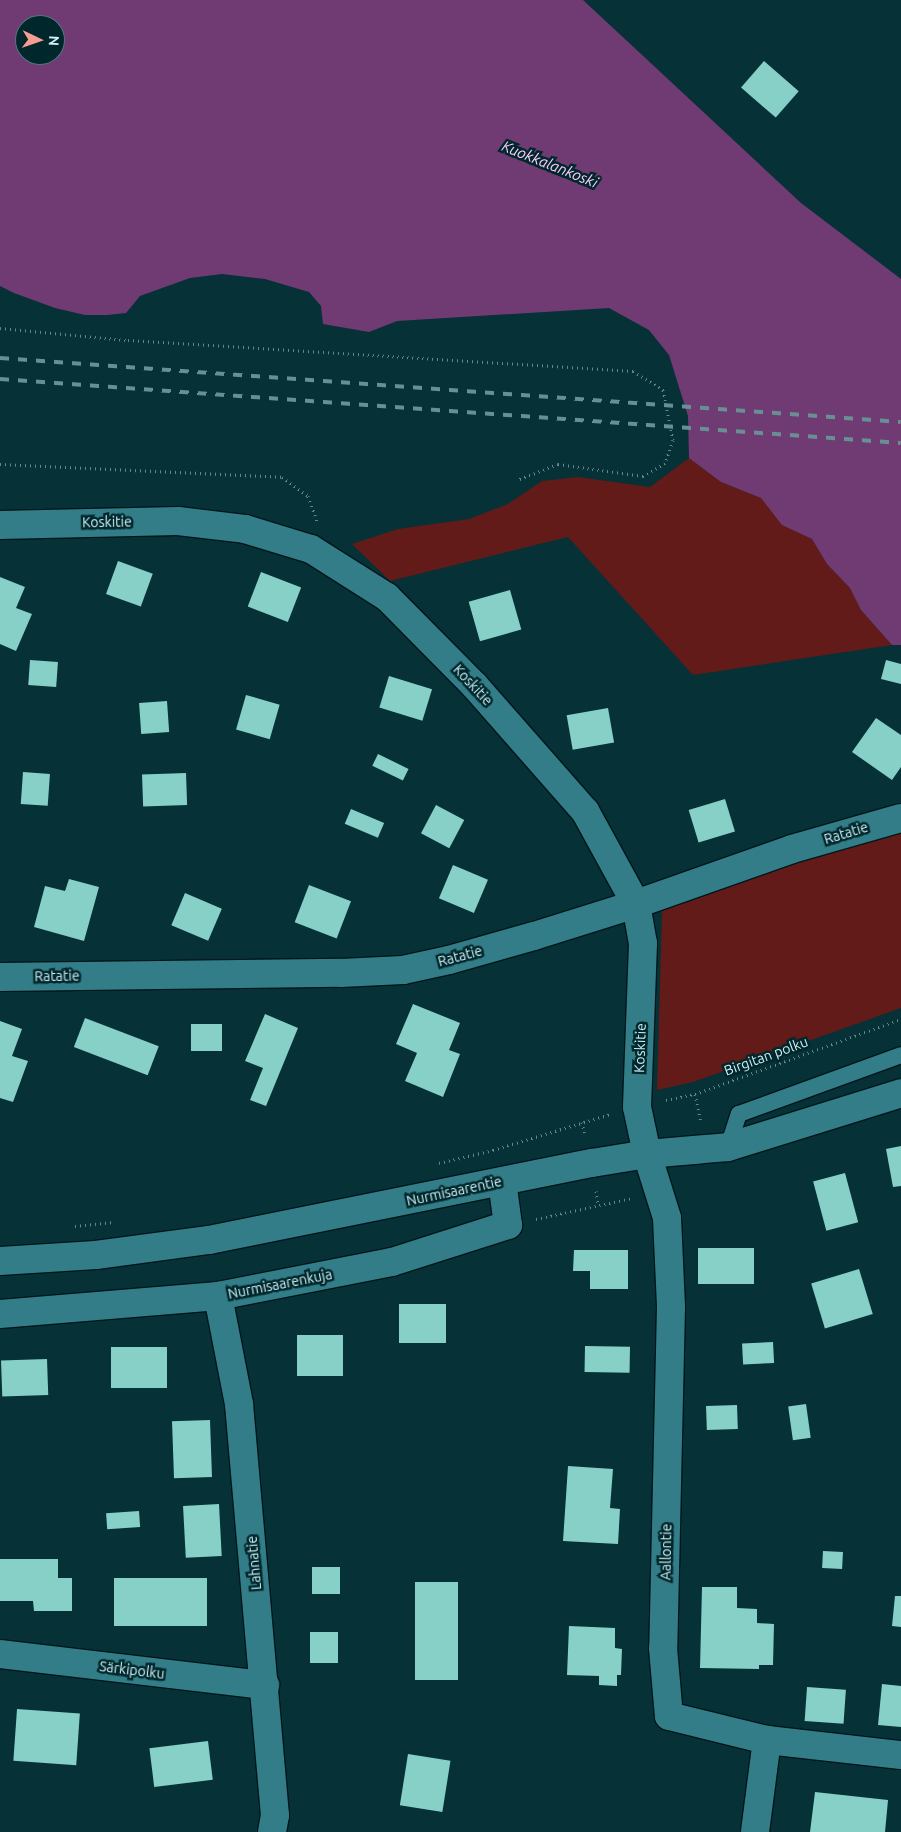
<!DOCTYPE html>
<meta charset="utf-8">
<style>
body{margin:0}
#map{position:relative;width:901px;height:1832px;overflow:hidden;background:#063136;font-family:Ubuntu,sans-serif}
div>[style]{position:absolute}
.green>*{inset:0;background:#621b18}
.water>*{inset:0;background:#703b72}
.building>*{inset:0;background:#86d0c7;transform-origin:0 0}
.path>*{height:3px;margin-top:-1.5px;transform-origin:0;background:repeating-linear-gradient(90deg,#60888d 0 1px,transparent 0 5px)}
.roads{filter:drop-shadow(1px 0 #01171a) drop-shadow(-1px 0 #01171a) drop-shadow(0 1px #01171a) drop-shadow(0 -1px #01171a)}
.service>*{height:16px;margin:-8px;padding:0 8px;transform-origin:8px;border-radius:8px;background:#327d87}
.minor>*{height:28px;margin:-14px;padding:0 14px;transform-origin:14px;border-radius:14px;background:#327d87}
.rail>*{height:4px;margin-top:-2px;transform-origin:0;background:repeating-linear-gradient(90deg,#678f94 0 9px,transparent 0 18px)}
span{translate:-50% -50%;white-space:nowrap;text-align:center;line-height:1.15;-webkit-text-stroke:5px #00272c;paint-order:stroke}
.street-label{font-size:14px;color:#cdf1f6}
.water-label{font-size:15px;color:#fdcdfd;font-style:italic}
.north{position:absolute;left:15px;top:15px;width:50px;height:50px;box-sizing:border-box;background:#00272c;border:1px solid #52787d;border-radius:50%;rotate:93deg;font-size:14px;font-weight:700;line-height:20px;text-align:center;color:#cdf1f6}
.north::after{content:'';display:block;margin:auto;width:18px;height:22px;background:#f59c93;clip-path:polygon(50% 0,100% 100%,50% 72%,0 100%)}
</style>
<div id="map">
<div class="green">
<i style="clip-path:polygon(689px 458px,721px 482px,761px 498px,782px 524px,812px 539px,827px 564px,850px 588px,861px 610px,892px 645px,693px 675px,568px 537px,390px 581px,352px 544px,398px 529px,469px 519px,508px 504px,542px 481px,578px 477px,650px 487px)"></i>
<i style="clip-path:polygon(901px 830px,901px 1008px,693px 1082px,657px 1090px,662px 909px,872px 832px)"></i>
</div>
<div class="water">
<i style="clip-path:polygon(evenodd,0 0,583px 0,801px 203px,901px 279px,901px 645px,892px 645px,861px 610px,850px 588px,827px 564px,812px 539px,782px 525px,761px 498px,721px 482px,689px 458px,688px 416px,669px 355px,649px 330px,609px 308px,397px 321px,369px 332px,323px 324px,321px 306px,309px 292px,265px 279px,222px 274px,190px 278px,140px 296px,126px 313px,107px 315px,85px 315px,55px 308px,14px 293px,0 286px,0 0,25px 25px,55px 25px,55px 55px,25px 55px,25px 25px)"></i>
</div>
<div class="building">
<i style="left:764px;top:61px;width:46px;height:35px;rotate:41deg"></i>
<i style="left:118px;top:561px;width:37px;height:35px;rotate:20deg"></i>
<i style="left:261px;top:572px;width:43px;height:37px;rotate:21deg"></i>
<i style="clip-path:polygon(0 577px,25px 587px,16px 608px,32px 614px,16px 651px,0 644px)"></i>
<i style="left:510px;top:590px;width:41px;height:43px;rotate:74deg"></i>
<i style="left:30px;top:660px;width:28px;height:25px;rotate:4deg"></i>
<i style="clip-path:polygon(886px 660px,901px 664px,901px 684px,881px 679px)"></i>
<i style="left:389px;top:676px;width:45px;height:33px;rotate:17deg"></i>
<i style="left:246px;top:695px;width:35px;height:36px;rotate:16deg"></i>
<i style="left:167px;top:701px;width:31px;height:28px;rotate:86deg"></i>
<i style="left:608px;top:708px;width:35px;height:42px;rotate:80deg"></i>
<i style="clip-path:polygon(876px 718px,901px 735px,901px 767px,892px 780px,852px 752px)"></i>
<i style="left:378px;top:754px;width:34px;height:13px;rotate:26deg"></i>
<i style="left:23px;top:772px;width:27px;height:32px;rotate:4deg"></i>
<i style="left:186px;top:773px;width:32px;height:44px;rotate:88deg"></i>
<i style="left:725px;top:799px;width:34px;height:38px;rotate:73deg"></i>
<i style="left:436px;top:805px;width:32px;height:32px;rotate:28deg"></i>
<i style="left:351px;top:809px;width:36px;height:16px;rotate:23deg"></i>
<i style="left:453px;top:865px;width:38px;height:36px;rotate:23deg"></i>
<i style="clip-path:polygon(69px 879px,99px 887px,84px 941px,34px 927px,45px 886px,65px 891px)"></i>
<i style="left:309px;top:885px;width:45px;height:40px;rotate:21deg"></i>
<i style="left:185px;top:893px;width:40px;height:35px;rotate:23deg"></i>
<i style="clip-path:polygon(413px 1004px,460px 1023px,449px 1050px,460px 1054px,443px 1097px,405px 1081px,417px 1053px,396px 1044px)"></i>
<i style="clip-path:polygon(265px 1014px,298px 1028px,266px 1106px,250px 1100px,263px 1068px,245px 1061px)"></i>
<i style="left:85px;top:1018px;width:79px;height:31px;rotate:21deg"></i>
<i style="clip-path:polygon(0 1021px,22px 1029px,12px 1056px,28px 1061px,13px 1102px,0 1098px)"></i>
<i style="left:191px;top:1024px;width:31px;height:27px"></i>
<i style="clip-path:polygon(901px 1146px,901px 1186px,893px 1187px,886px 1149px)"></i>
<i style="left:845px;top:1173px;width:51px;height:33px;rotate:75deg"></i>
<i style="left:698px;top:1248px;width:56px;height:36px"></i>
<i style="clip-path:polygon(574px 1250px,628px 1250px,628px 1289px,590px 1289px,590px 1271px,573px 1271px)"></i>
<i style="left:859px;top:1269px;width:47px;height:50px;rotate:73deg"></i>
<i style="left:399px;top:1304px;width:47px;height:39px"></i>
<i style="left:297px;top:1335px;width:46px;height:41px"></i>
<i style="left:773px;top:1342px;width:21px;height:31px;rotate:87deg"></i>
<i style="left:585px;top:1346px;width:45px;height:26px;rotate:1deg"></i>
<i style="left:111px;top:1347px;width:56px;height:41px"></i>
<i style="left:47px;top:1359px;width:36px;height:46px;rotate:88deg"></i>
<i style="left:806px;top:1404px;width:34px;height:18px;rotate:82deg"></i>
<i style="left:737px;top:1405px;width:24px;height:31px;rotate:88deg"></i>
<i style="left:210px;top:1420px;width:57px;height:38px;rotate:88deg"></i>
<i style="clip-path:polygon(568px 1466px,613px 1469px,610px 1508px,620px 1509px,618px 1544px,563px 1541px)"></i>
<i style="left:219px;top:1504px;width:52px;height:36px;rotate:87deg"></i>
<i style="left:139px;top:1511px;width:16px;height:33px;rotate:86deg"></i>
<i style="left:823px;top:1551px;width:20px;height:17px;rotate:3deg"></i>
<i style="clip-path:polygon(0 1559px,58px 1559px,58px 1578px,72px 1578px,72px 1611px,34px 1611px,33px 1601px,0 1601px)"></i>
<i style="left:312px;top:1567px;width:28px;height:27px"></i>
<i style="left:207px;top:1578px;width:48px;height:93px;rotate:90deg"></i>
<i style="left:415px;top:1582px;width:43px;height:98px"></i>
<i style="clip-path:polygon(702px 1587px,737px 1587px,737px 1608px,757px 1609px,757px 1623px,774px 1624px,773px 1665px,759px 1665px,759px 1669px,700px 1668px)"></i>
<i style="clip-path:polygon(895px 1596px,901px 1596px,901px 1627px,892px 1626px)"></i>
<i style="clip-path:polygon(569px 1626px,615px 1628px,615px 1648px,622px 1649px,621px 1675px,617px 1675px,617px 1686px,599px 1685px,599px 1676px,567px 1675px)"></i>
<i style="left:310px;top:1632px;width:28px;height:31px"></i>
<i style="clip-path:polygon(882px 1684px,901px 1686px,901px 1727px,878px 1725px)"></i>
<i style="left:807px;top:1687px;width:39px;height:34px;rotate:4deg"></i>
<i style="left:17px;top:1709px;width:63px;height:52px;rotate:4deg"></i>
<i style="left:208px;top:1741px;width:39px;height:59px;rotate:83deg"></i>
<i style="left:408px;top:1754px;width:43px;height:52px;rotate:9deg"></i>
<i style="clip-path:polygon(815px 1792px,888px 1800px,885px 1832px,810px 1832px)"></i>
</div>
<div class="path">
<i style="left:0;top:328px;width:129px;rotate:5.4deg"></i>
<i style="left:128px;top:340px;width:506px;rotate:3.51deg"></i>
<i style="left:633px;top:371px;width:36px;rotate:32deg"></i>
<i style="left:663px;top:390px;width:51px;rotate:78.7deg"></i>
<i style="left:673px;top:440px;width:24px;rotate:109deg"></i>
<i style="left:665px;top:463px;width:26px;rotate:149deg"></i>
<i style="left:643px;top:476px;width:86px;rotate:-172deg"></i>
<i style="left:558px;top:464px;width:44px;rotate:158.7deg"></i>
<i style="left:0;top:464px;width:282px;rotate:2.6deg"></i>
<i style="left:282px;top:477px;width:32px;rotate:36deg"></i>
<i style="left:308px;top:496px;width:27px;rotate:70deg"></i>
<i style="left:695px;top:1094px;width:29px;rotate:78deg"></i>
<i style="left:666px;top:1100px;width:30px;rotate:-12deg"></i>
<i style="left:695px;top:1094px;width:219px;rotate:-20deg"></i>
<i style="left:582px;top:1122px;width:14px;rotate:78deg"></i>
<i style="left:439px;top:1163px;width:56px;rotate:-13.5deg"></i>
<i style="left:493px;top:1150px;width:123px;rotate:-17deg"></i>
<i style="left:596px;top:1191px;width:14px;rotate:82deg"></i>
<i style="left:536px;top:1219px;width:98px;rotate:-12.3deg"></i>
<i style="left:75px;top:1226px;width:39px;rotate:-6deg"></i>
</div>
<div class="roads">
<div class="service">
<i style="left:728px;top:1147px;width:35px;rotate:-72deg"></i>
<i style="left:739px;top:1114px;width:172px;rotate:-20deg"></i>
</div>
<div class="minor">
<i style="left:0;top:525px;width:178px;rotate:-1.3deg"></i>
<i style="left:178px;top:521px;width:67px;rotate:6.8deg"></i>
<i style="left:245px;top:529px;width:69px;rotate:16.9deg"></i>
<i style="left:311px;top:549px;width:90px;rotate:32.3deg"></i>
<i style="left:387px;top:597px;width:125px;rotate:45.3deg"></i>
<i style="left:475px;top:686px;width:167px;rotate:48.7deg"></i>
<i style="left:585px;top:811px;width:106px;rotate:61.3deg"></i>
<i style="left:636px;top:904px;width:40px;rotate:80deg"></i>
<i style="left:643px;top:943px;width:164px;rotate:92.1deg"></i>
<i style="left:637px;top:1107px;width:48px;rotate:78deg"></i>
<i style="left:647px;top:1154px;width:67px;rotate:72.6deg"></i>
<i style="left:667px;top:1218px;width:89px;rotate:87.4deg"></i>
<i style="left:671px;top:1307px;width:341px;rotate:91.3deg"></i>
<i style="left:663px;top:1648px;width:68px;rotate:85deg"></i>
<i style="left:669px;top:1716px;width:101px;rotate:13.8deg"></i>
<i style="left:767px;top:1740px;width:135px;rotate:6.4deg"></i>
<i style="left:0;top:977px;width:341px;rotate:-0.7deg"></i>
<i style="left:341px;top:973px;width:62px;rotate:-2.8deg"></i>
<i style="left:403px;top:970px;width:47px;rotate:-12.3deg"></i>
<i style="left:449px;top:960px;width:88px;rotate:-15.8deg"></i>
<i style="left:534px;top:936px;width:107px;rotate:-17.4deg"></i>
<i style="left:636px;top:904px;width:165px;rotate:-19.4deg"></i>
<i style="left:792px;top:849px;width:113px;rotate:-15.9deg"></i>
<i style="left:0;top:1261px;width:96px;rotate:-3.6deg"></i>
<i style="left:96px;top:1255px;width:114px;rotate:-7.6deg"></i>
<i style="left:209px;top:1240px;width:391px;rotate:-11.4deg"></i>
<i style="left:592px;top:1163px;width:56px;rotate:-9.3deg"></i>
<i style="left:647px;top:1154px;width:81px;rotate:-4.9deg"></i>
<i style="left:728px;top:1147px;width:181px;rotate:-17.3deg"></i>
<i style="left:218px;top:1296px;width:110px;rotate:79deg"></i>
<i style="left:239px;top:1404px;width:413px;rotate:85deg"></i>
<i style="left:275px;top:1815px;width:17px;rotate:100deg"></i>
<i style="left:0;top:1314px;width:219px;rotate:-4.7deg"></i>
<i style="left:218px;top:1296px;width:177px;rotate:-11.1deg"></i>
<i style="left:392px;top:1262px;width:122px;rotate:-17.7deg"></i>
<i style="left:508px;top:1225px;width:44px;rotate:-97.8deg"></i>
<i style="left:0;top:1654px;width:267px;rotate:6.7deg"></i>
<i style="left:755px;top:1832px;width:93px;rotate:-82.6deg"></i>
</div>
</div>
<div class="rail">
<i style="left:0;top:358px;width:903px;rotate:4.06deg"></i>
<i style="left:0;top:379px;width:903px;rotate:4.06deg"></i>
</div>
<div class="street-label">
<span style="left:107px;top:522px;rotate:-1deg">Koskitie</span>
<span style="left:473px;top:685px;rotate:47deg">Koskitie</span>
<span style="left:846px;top:833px;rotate:-17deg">Ratatie</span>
<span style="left:460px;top:956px;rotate:-15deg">Ratatie</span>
<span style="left:57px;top:976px;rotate:-1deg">Ratatie</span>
<span style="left:640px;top:1048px;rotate:-88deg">Koskitie</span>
<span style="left:766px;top:1056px;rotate:-20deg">Birgitan polku</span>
<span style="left:454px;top:1191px;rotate:-12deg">Nurmisaarentie</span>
<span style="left:280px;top:1284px;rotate:-11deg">Nurmisaarenkuja</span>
<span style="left:666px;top:1552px;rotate:-89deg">Aallontie</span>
<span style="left:254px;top:1563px;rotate:-95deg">Lahnatie</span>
<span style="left:132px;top:1670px;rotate:7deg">Särkipolku</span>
</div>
<div class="water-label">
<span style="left:550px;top:164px;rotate:22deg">Kuokkalankoski</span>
</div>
<div class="north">N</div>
</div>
